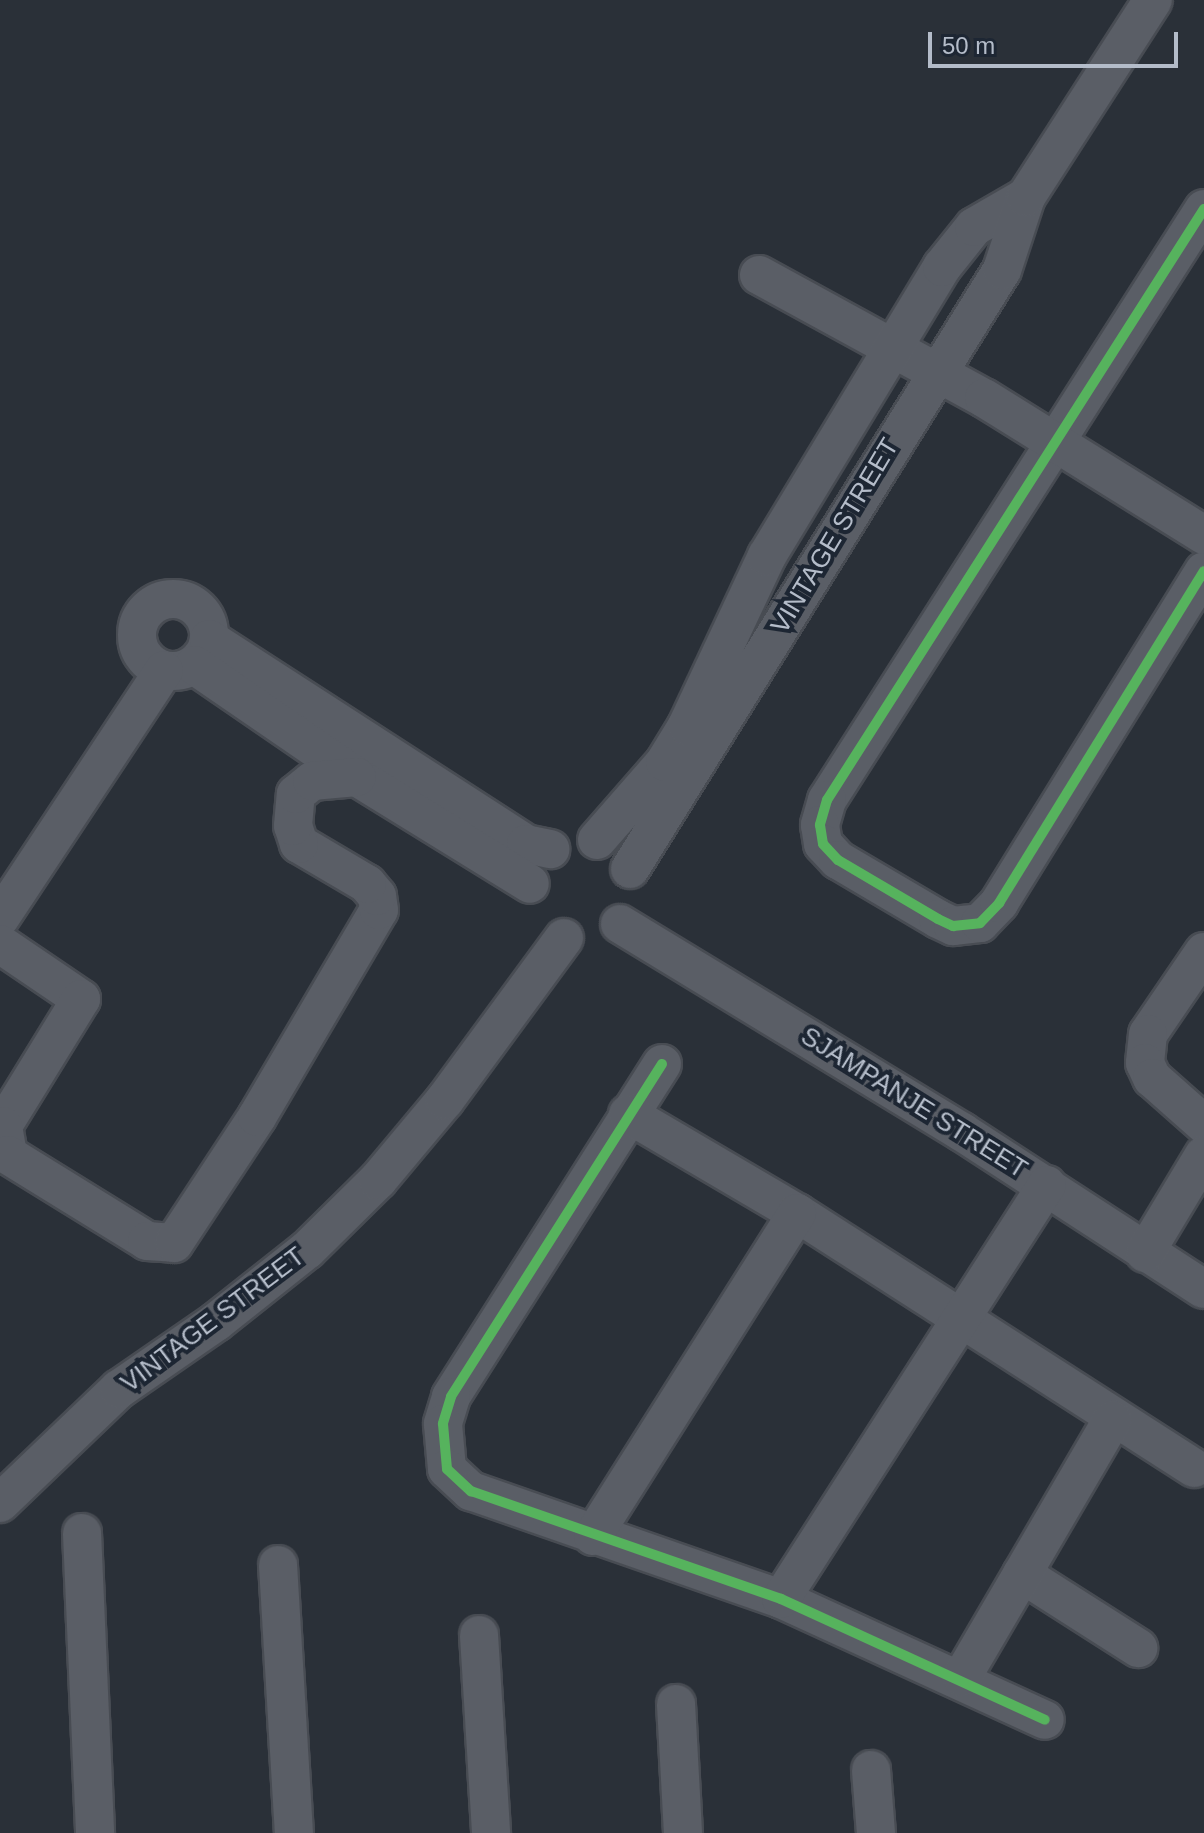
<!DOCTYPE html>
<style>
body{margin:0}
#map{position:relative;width:1204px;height:1833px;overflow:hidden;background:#2a3038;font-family:Arial,sans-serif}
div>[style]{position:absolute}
.roads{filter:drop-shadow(2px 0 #484c53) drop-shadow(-2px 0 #484c53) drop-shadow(0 2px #484c53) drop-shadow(0 -2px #484c53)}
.minor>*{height:38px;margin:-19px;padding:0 19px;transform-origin:19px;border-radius:19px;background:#5a5e66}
.minor>.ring{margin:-19px;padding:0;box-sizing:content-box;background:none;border:38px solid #5a5e66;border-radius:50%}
.cycleway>*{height:10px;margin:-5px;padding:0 5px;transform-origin:5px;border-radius:5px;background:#56b35d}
span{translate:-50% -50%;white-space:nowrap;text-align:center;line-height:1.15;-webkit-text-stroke:8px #1d2633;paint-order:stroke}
.street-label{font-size:26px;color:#b4bcc9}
.scale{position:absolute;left:928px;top:32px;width:250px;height:36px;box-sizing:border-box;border:4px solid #b4bcc9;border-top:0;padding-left:10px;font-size:24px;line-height:28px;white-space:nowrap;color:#b4bcc9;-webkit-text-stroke:6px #1d2633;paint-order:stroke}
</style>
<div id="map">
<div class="roads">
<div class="minor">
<i style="left:1204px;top:209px;width:701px;rotate:122.53deg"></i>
<i style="left:827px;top:800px;width:26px;rotate:106deg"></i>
<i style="left:820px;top:825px;width:19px;rotate:81deg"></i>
<i style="left:823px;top:844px;width:22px;rotate:47deg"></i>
<i style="left:838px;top:860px;width:116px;rotate:30.5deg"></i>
<i style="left:938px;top:919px;width:17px;rotate:25deg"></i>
<i style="left:953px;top:926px;width:27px;rotate:-6deg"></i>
<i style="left:980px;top:923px;width:28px;rotate:-46deg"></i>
<i style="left:999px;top:903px;width:390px;rotate:-58.3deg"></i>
<i style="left:759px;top:275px;width:256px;rotate:28.7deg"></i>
<i style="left:984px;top:398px;width:259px;rotate:31.9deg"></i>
<i class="ring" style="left:137px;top:599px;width:34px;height:34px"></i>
<i style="left:209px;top:639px;width:378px;rotate:32.9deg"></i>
<i style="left:526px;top:844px;width:25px;rotate:12deg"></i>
<i style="left:194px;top:665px;width:198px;rotate:34.5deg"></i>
<i style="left:357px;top:777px;width:203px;rotate:31.7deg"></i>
<i style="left:597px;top:840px;width:103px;rotate:-48.9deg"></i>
<i style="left:665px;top:762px;width:42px;rotate:-58.6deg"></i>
<i style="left:687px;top:726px;width:188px;rotate:-64.8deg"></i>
<i style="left:767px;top:556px;width:338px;rotate:-58.8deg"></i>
<i style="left:942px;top:267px;width:51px;rotate:-51.3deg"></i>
<i style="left:974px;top:227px;width:60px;rotate:-30deg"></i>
<i style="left:630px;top:869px;width:705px;rotate:-58.16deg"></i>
<i style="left:1002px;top:270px;width:77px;rotate:-71.8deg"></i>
<i style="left:1026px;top:197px;width:234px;rotate:-57.2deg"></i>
<i style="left:0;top:918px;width:297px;rotate:-56.5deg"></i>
<i style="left:620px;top:924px;width:400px;rotate:31.3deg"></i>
<i style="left:962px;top:1132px;width:288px;rotate:33deg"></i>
<i style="left:0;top:944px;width:98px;rotate:34.2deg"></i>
<i style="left:81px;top:999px;width:149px;rotate:121.6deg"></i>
<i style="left:3px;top:1126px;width:29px;rotate:80deg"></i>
<i style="left:8px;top:1155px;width:163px;rotate:31.7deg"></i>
<i style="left:147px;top:1241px;width:27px;rotate:4deg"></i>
<i style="left:174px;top:1243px;width:151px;rotate:-56.6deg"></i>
<i style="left:257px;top:1117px;width:240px;rotate:-59.5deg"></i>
<i style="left:379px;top:910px;width:14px;rotate:-98deg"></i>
<i style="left:377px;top:896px;width:16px;rotate:-130deg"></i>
<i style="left:367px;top:884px;width:79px;rotate:-149.5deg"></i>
<i style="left:299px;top:844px;width:19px;rotate:-108deg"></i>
<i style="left:293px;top:826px;width:32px;rotate:-85deg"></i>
<i style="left:296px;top:794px;width:21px;rotate:-39deg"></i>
<i style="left:312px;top:781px;width:45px;rotate:-5.1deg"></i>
<i style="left:1204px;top:952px;width:99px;rotate:124.3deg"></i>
<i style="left:1148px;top:1034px;width:29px;rotate:96deg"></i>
<i style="left:1145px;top:1063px;width:17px;rotate:65deg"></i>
<i style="left:1152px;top:1078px;width:69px;rotate:41.5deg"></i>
<i style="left:662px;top:1064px;width:394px;rotate:122.4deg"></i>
<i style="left:451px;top:1397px;width:28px;rotate:107deg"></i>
<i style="left:443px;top:1424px;width:45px;rotate:84.9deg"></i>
<i style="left:447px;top:1469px;width:33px;rotate:43deg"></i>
<i style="left:471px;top:1491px;width:328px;rotate:19.2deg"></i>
<i style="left:781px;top:1599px;width:290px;rotate:24.6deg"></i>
<i style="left:628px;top:1114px;width:196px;rotate:30.4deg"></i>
<i style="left:797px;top:1213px;width:472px;rotate:32.7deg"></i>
<i style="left:1145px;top:1253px;width:114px;rotate:-59deg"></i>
<i style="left:0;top:1503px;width:165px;rotate:-43.8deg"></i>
<i style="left:119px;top:1389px;width:118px;rotate:-34.6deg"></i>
<i style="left:216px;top:1322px;width:116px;rotate:-38.4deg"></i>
<i style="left:307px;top:1250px;width:100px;rotate:-44.6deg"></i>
<i style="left:378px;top:1180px;width:104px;rotate:-50.1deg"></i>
<i style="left:445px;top:1100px;width:201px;rotate:-53.7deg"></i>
<i style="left:82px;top:1533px;width:300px;rotate:87.5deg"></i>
<i style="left:593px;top:1536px;width:382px;rotate:-57.7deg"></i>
<i style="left:278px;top:1565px;width:268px;rotate:86.6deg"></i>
<i style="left:1022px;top:1574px;width:138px;rotate:32.5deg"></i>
<i style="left:781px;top:1599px;width:492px;rotate:-57.3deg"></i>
<i style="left:479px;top:1635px;width:198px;rotate:86.5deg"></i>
<i style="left:962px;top:1677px;width:298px;rotate:-59.7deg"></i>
<i style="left:676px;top:1704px;width:129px;rotate:86.9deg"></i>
<i style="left:871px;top:1770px;width:63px;rotate:85.5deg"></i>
</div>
</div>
<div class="cycleway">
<i style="left:1204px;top:209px;width:701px;rotate:122.53deg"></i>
<i style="left:827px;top:800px;width:26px;rotate:106deg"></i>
<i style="left:820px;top:825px;width:19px;rotate:81deg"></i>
<i style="left:823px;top:844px;width:22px;rotate:47deg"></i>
<i style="left:838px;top:860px;width:116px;rotate:30.5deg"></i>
<i style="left:938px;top:919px;width:17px;rotate:25deg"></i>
<i style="left:953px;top:926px;width:27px;rotate:-6deg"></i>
<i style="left:980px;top:923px;width:28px;rotate:-46deg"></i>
<i style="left:999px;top:903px;width:390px;rotate:-58.3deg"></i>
<i style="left:662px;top:1064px;width:394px;rotate:122.4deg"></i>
<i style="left:451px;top:1397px;width:28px;rotate:107deg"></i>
<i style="left:443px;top:1424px;width:45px;rotate:84.9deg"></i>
<i style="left:447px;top:1469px;width:33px;rotate:43deg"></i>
<i style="left:471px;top:1491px;width:328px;rotate:19.2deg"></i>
<i style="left:781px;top:1599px;width:290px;rotate:24.6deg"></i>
</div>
<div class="street-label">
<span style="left:835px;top:536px;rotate:-59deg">VINTAGE STREET</span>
<span style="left:914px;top:1103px;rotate:32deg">SJAMPANJE STREET</span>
<span style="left:213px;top:1320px;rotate:-37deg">VINTAGE STREET</span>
</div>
<div class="scale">50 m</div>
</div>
